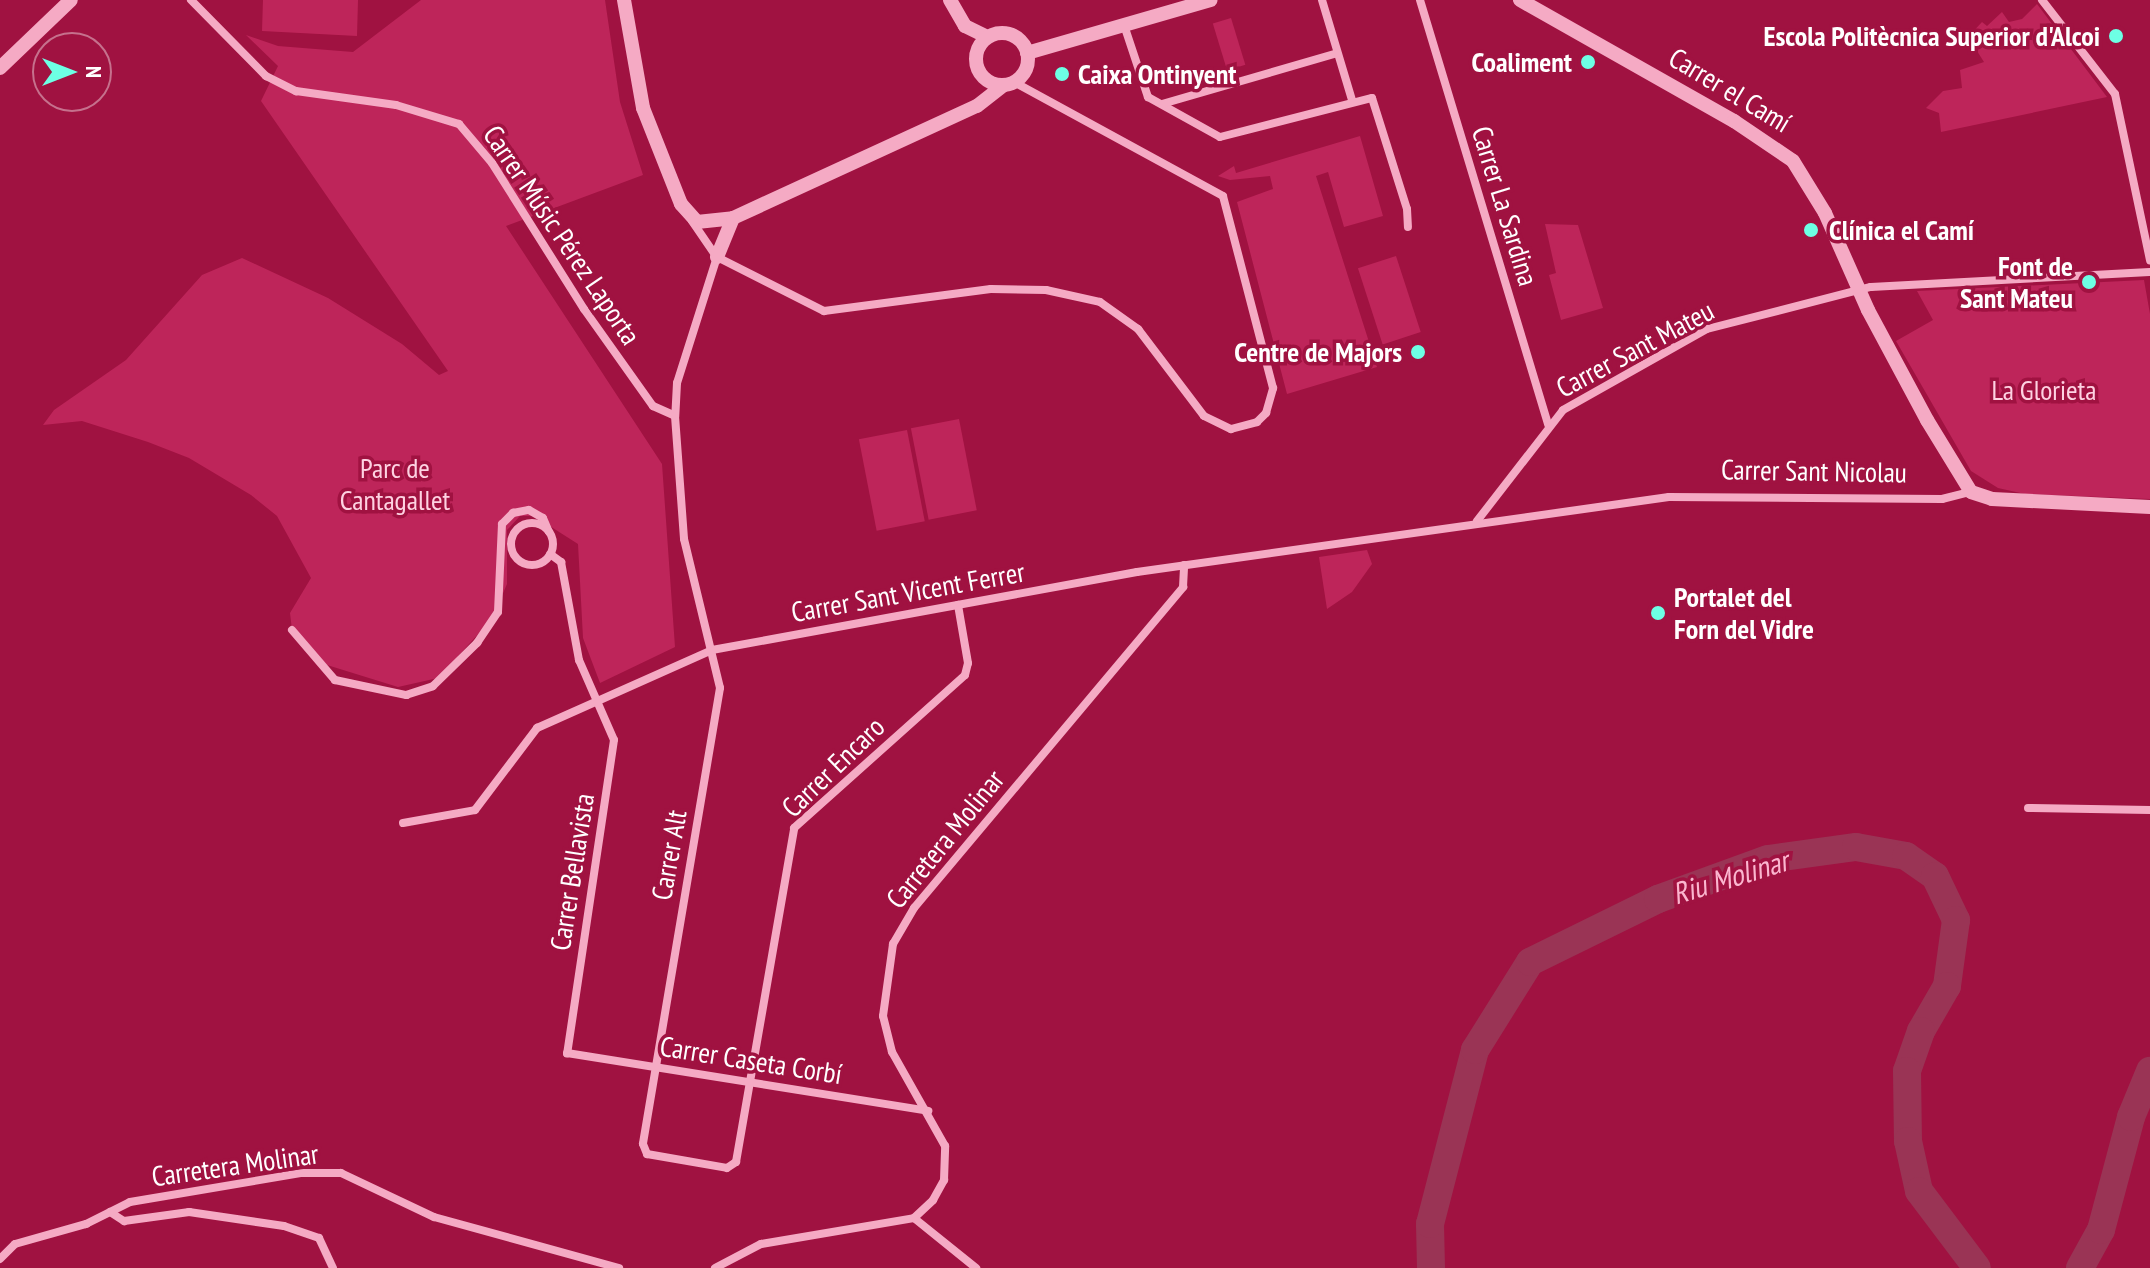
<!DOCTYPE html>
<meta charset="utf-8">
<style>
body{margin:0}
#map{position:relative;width:2150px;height:1268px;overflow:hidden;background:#a01241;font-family:"PT Sans Narrow",sans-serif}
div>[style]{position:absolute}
.green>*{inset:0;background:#be255a;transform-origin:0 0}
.river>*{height:28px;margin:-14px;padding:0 14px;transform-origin:14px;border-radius:14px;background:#9a3455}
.minor>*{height:8px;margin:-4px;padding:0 4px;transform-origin:4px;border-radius:4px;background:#f5aac4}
.minor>.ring{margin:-4px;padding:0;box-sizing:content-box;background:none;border:8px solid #f5aac4;border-radius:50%}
.tertiary>*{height:14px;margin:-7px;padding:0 7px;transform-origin:7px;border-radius:7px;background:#f5aac4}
.tertiary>.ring{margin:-7px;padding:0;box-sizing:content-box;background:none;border:14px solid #f5aac4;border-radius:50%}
.dots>*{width:22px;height:22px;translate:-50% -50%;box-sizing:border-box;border:4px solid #a01241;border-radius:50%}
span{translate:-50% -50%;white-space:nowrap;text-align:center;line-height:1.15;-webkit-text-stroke:7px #a01241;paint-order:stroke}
.poi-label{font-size:28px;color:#fff;font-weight:700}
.right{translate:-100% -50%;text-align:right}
.left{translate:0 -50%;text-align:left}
.street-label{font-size:28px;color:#fff}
.park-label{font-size:28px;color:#fed2e2}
.water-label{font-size:30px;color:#fbb6cf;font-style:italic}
.north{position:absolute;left:32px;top:32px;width:80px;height:80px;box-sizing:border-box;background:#a01241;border:2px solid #c6718d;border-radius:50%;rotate:90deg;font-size:22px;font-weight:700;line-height:32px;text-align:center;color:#fff}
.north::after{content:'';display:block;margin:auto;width:28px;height:36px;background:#6dffe4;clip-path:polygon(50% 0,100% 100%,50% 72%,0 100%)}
</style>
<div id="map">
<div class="green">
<i style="clip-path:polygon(263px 0,358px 0,357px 36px,262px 31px)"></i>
<i style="clip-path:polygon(421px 0,605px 0,620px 102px,643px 175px,506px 226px,662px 464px,675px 647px,600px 683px,583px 638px,578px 544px,534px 516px,520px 516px,507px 530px,507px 584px,492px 619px,438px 678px,398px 687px,327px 665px,292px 630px,290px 613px,311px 578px,277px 516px,251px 495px,189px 458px,148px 442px,82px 421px,43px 425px,54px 410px,126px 360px,202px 275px,242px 258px,328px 298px,402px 344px,439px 375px,448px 371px,261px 101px,278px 66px,246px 35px,278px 46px,353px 52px)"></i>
<i style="clip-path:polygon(2037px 4px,2107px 97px,1941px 132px,1939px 113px,1926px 108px,1943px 91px,1962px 88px,1960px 70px,1984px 62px,1968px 37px,1982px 22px,1987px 26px,2002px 12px,2009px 22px,2022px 19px)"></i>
<i style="left:1231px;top:18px;width:49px;height:19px;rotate:73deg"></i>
<i style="clip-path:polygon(1360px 136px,1383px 216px,1344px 227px,1328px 172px,1316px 176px,1377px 367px,1287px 394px,1237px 202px,1273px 189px,1270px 176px,1230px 180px,1218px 176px,1234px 166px,1236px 173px)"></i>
<i style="clip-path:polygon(1545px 224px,1578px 225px,1603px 308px,1561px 320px,1549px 275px,1556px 273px)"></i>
<i style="left:1396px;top:256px;width:80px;height:40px;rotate:72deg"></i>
<i style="clip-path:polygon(2144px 280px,2150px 314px,2150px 499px,2025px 494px,1998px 488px,1971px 471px,1896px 341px,1933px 320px,1917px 291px)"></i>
<i style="left:959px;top:419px;width:93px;height:49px;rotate:79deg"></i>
<i style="left:907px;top:430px;width:93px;height:49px;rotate:79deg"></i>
<i style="clip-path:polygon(1367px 550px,1372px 564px,1352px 592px,1327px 609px,1319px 557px)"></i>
</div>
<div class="river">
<i style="left:1431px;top:1268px;width:44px;rotate:-91.3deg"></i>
<i style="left:1430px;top:1224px;width:180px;rotate:-75.5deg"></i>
<i style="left:1475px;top:1050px;width:104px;rotate:-58deg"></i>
<i style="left:1530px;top:962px;width:143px;rotate:-26.2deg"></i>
<i style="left:1658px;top:899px;width:117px;rotate:-20deg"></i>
<i style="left:1768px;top:859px;width:89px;rotate:-7.8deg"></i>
<i style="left:1856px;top:847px;width:51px;rotate:10.2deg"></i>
<i style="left:1906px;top:856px;width:35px;rotate:35deg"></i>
<i style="left:1935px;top:876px;width:49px;rotate:64.5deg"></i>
<i style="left:1956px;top:920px;width:67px;rotate:97.8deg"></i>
<i style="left:1947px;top:986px;width:52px;rotate:120deg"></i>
<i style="left:1921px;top:1031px;width:42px;rotate:109.3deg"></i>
<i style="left:1907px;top:1071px;width:70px;rotate:89.2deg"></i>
<i style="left:1908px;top:1141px;width:51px;rotate:77.6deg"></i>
<i style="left:1919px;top:1191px;width:96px;rotate:53deg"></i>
<i style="left:2080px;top:1268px;width:43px;rotate:-61.1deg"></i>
<i style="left:2101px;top:1230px;width:117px;rotate:-75.1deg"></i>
<i style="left:2131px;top:1117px;width:50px;rotate:-67.6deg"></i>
</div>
<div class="minor">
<i style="left:191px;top:0;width:107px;rotate:45.4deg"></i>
<i style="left:266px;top:76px;width:34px;rotate:27deg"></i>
<i style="left:296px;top:91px;width:101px;rotate:8deg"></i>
<i style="left:396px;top:105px;width:66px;rotate:16.8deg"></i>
<i style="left:459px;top:124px;width:51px;rotate:49.8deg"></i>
<i style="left:492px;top:163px;width:173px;rotate:57.8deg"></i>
<i style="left:584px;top:309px;width:119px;rotate:54.6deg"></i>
<i style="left:653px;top:406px;width:24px;rotate:24deg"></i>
<i style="left:1322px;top:0;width:104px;rotate:73.3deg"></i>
<i style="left:1420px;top:0;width:444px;rotate:73.2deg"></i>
<i style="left:2042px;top:0;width:119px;rotate:52.2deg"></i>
<i style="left:2115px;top:94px;width:170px;rotate:78.1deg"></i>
<i style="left:1124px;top:25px;width:76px;rotate:71.6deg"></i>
<i style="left:1148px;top:97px;width:82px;rotate:29.1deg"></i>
<i style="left:1220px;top:137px;width:157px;rotate:-14.4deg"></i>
<i style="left:1372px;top:98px;width:116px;rotate:72.5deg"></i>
<i style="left:1407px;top:209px;width:18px;rotate:87deg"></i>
<i style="left:1162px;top:104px;width:182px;rotate:-16.2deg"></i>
<i style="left:692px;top:221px;width:42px;rotate:55.6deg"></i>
<i style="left:717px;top:257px;width:132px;rotate:107.6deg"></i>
<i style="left:677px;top:383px;width:33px;rotate:93deg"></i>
<i style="left:675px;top:416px;width:123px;rotate:85.8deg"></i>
<i style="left:684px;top:539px;width:153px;rotate:76.4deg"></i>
<i style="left:720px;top:688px;width:462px;rotate:99.6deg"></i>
<i style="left:643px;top:1144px;width:11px;rotate:68deg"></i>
<i style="left:647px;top:1154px;width:81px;rotate:9.9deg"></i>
<i style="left:727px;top:1168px;width:11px;rotate:-34deg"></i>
<i style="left:736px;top:1162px;width:339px;rotate:-80.1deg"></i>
<i style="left:794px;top:828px;width:229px;rotate:-41.8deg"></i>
<i style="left:965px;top:675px;width:12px;rotate:-76deg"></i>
<i style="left:968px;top:663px;width:59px;rotate:-99.8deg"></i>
<i style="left:717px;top:257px;width:120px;rotate:26.8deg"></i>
<i style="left:824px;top:311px;width:168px;rotate:-7.5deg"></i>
<i style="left:991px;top:289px;width:55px;rotate:1deg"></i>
<i style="left:1046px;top:290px;width:55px;rotate:12.5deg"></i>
<i style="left:1100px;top:302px;width:47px;rotate:35.4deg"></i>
<i style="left:1138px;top:329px;width:109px;rotate:52.8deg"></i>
<i style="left:1204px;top:416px;width:30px;rotate:26deg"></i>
<i style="left:1231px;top:429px;width:27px;rotate:-15deg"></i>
<i style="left:1257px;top:422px;width:13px;rotate:-45deg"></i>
<i style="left:1266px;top:413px;width:26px;rotate:-74deg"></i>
<i style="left:1273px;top:388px;width:198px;rotate:-104.6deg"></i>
<i style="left:1223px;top:196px;width:238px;rotate:-151.4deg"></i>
<i style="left:1477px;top:521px;width:140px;rotate:-52.2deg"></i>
<i style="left:1563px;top:410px;width:165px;rotate:-29.4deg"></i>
<i style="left:1707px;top:329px;width:169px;rotate:-14.4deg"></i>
<i style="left:1871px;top:287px;width:279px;rotate:-3.1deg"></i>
<i class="ring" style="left:511px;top:523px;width:34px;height:34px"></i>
<i style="left:550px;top:554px;width:14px;rotate:36deg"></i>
<i style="left:561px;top:562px;width:100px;rotate:79.6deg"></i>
<i style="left:579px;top:660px;width:87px;rotate:66.4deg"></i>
<i style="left:614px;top:740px;width:317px;rotate:98.5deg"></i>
<i style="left:567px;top:1053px;width:366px;rotate:9.1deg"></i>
<i style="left:292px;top:630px;width:66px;rotate:49.3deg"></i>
<i style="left:335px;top:680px;width:73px;rotate:11.9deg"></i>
<i style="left:406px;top:695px;width:28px;rotate:-18deg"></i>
<i style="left:433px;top:686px;width:62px;rotate:-44.3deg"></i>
<i style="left:477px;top:643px;width:37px;rotate:-56deg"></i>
<i style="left:498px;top:612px;width:88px;rotate:-87.4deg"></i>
<i style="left:502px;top:524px;width:16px;rotate:-45deg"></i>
<i style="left:513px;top:513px;width:16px;rotate:-11deg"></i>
<i style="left:529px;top:510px;width:16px;rotate:30deg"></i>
<i style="left:543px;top:518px;width:15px;rotate:67deg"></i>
<i style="left:2028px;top:808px;width:122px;rotate:0.9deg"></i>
<i style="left:403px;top:823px;width:73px;rotate:-10.2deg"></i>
<i style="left:475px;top:810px;width:103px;rotate:-52.9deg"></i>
<i style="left:537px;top:728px;width:192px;rotate:-24deg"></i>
<i style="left:712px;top:650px;width:432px;rotate:-10.4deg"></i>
<i style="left:1137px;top:572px;width:537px;rotate:-8.02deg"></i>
<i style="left:1669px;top:497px;width:273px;rotate:0.4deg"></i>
<i style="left:1942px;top:499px;width:30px;rotate:-14deg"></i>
<i style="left:110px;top:1212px;width:17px;rotate:33deg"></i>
<i style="left:124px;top:1221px;width:66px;rotate:-7.9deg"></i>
<i style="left:189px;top:1212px;width:96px;rotate:8.4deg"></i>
<i style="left:284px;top:1226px;width:37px;rotate:19deg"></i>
<i style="left:319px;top:1238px;width:33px;rotate:65deg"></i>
<i style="left:914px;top:1218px;width:80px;rotate:38.9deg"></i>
<i style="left:0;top:1259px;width:21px;rotate:-45deg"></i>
<i style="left:15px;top:1244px;width:74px;rotate:-15.7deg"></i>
<i style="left:86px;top:1224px;width:49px;rotate:-26.6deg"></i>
<i style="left:130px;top:1202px;width:173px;rotate:-9.6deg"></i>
<i style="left:301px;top:1173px;width:40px"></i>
<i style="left:341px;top:1173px;width:103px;rotate:25.3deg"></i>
<i style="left:434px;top:1217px;width:192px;rotate:15.4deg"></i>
<i style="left:715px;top:1268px;width:52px;rotate:-27.6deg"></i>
<i style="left:761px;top:1244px;width:155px;rotate:-9.6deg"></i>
<i style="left:914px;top:1218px;width:26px;rotate:-43deg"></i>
<i style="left:933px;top:1200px;width:23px;rotate:-61deg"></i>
<i style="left:944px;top:1180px;width:34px;rotate:-88deg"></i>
<i style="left:945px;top:1146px;width:108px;rotate:-119.4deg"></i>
<i style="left:892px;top:1052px;width:37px;rotate:-104deg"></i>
<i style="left:883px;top:1016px;width:73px;rotate:-82.1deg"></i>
<i style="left:893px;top:944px;width:42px;rotate:-59.7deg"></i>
<i style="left:914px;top:908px;width:419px;rotate:-50deg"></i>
<i style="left:1183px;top:587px;width:22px;rotate:-87deg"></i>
</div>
<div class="tertiary">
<i style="left:624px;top:0;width:110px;rotate:80deg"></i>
<i style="left:643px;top:108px;width:103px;rotate:68.4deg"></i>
<i style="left:681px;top:204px;width:24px;rotate:48deg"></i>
<i style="left:697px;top:222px;width:36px;rotate:-6deg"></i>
<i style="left:950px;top:0;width:30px;rotate:60deg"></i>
<i style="left:965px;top:26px;width:25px;rotate:26deg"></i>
<i style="left:1520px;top:0;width:246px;rotate:29.5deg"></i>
<i style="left:1734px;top:121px;width:71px;rotate:34.1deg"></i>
<i style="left:1793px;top:161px;width:61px;rotate:58.4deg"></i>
<i style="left:1825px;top:213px;width:106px;rotate:66.1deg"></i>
<i style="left:1868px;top:310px;width:125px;rotate:61.8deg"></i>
<i style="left:1927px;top:420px;width:84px;rotate:58.6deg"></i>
<i style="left:1971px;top:492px;width:22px;rotate:18deg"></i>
<i style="left:1992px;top:499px;width:158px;rotate:2.9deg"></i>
<i class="ring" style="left:976px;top:33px;width:38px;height:38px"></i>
<i style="left:1027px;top:53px;width:191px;rotate:-16.1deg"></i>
<i style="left:0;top:68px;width:98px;rotate:-43.8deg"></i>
<i style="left:717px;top:257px;width:42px;rotate:-67.7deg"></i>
<i style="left:733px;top:218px;width:268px;rotate:-24.7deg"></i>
<i style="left:977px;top:106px;width:34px;rotate:-38deg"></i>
</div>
<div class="dots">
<i style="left:2116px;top:36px;background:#6dffe4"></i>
<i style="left:1588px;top:62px;background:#6dffe4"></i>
<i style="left:1062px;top:74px;background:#6dffe4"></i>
<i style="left:1811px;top:230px;background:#6dffe4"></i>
<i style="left:2089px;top:282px;background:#6dffe4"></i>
<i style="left:1418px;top:352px;background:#6dffe4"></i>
<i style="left:1658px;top:613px;background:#6dffe4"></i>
</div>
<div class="poi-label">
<span class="right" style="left:2100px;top:36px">Escola Politècnica Superior d'Alcoi</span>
<span class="right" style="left:1572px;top:62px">Coaliment</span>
<span class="left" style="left:1078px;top:74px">Caixa Ontinyent</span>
<span class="left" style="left:1829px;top:230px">Clínica el Camí</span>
<span class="right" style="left:2073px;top:282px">Font de<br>Sant Mateu</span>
<span class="right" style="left:1402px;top:352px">Centre de Majors</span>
<span class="left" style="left:1674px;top:613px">Portalet del<br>Forn del Vidre</span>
</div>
<div class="street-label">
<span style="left:1730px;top:90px;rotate:31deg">Carrer el Camí</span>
<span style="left:1505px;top:206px;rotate:73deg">Carrer La Sardina</span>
<span style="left:562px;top:235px;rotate:56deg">Carrer Músic Pérez Laporta</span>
<span style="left:1635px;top:349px;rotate:-28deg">Carrer Sant Mateu</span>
<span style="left:1814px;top:471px;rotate:1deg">Carrer Sant Nicolau</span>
<span style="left:908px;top:592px;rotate:-10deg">Carrer Sant Vicent Ferrer</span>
<span style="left:833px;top:767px;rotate:-44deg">Carrer Encaro</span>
<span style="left:945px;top:839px;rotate:-51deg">Carretera Molinar</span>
<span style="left:669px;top:855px;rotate:-80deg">Carrer Alt</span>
<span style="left:572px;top:872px;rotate:-81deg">Carrer Bellavista</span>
<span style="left:751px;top:1060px;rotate:9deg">Carrer Caseta Corbí</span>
<span style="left:235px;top:1165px;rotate:-8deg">Carretera Molinar</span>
</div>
<div class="park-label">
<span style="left:2044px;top:390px">La Glorieta</span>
<span style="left:395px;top:484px">Parc de<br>Cantagallet</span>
</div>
<div class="water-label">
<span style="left:1730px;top:877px;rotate:-17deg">Riu Molinar</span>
</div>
<div class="north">N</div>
</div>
